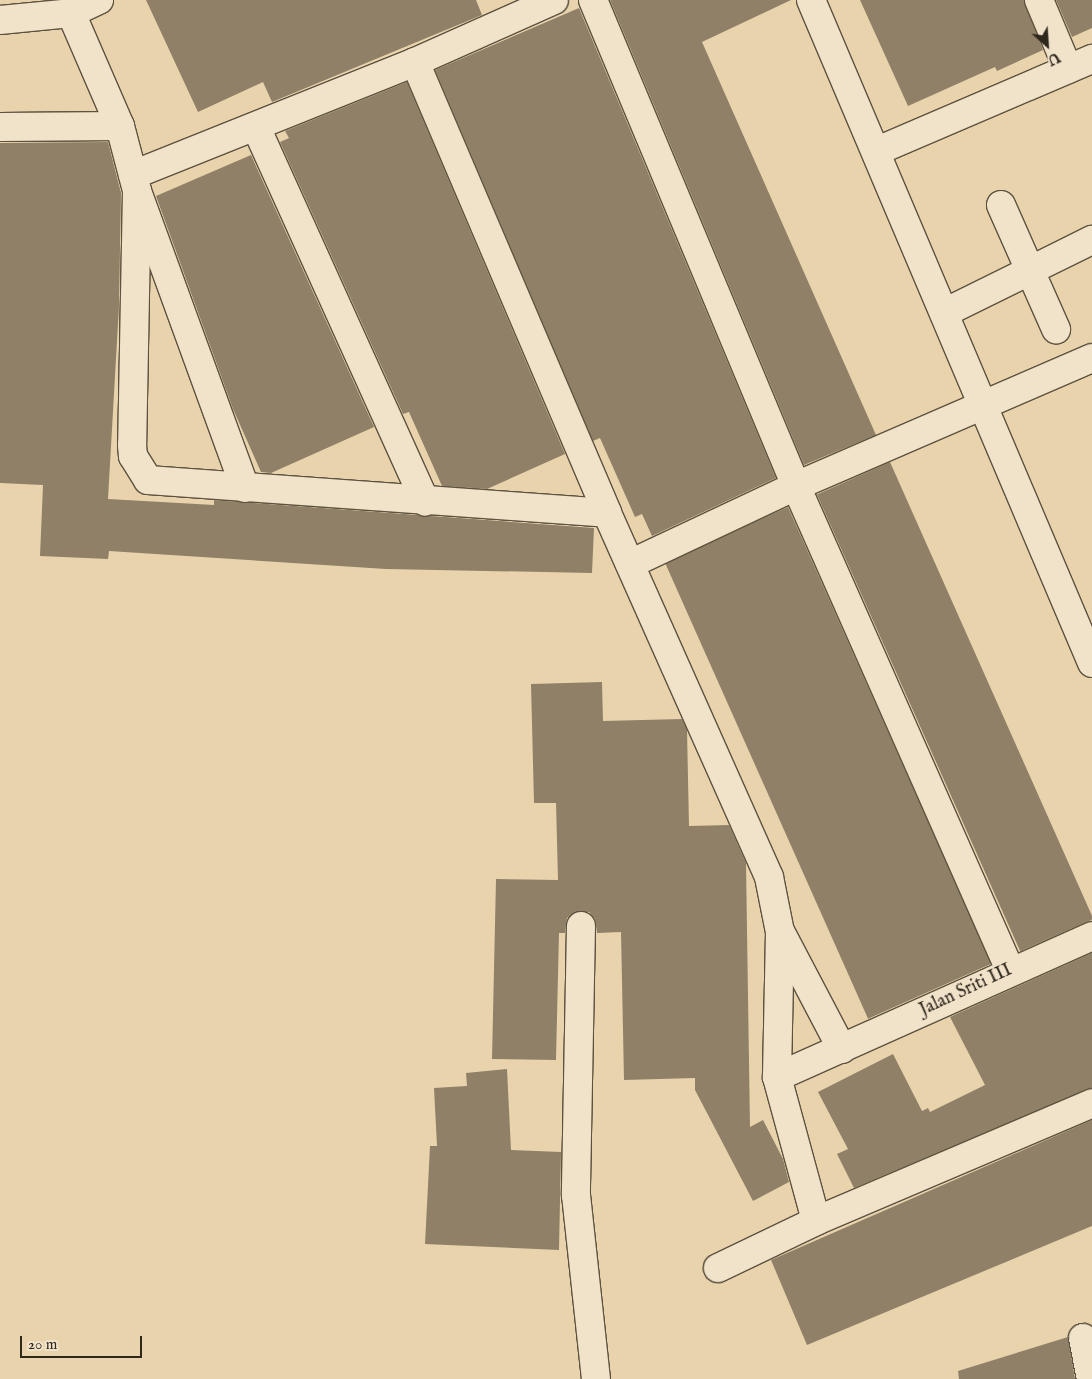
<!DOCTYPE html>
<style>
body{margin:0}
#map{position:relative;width:1092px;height:1379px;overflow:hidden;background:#e9d3ad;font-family:"IM FELL English",serif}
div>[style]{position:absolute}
.building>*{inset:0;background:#8f8067;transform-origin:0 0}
.roads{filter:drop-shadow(1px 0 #5d5240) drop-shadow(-1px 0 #5d5240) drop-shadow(0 1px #5d5240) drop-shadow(0 -1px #5d5240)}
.minor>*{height:28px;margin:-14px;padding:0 14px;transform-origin:14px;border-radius:14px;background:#f1e2ca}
span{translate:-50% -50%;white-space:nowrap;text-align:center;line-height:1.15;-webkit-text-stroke:4.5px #f1e2ca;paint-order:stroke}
.street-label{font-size:18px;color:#2e271c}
.north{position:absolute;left:1022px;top:20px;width:50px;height:50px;-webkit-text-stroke:4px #f1e2ca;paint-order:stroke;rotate:154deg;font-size:14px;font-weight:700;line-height:20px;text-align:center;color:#2e271c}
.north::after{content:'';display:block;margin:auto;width:18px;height:22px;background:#2e271c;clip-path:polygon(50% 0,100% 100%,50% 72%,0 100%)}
.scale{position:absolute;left:20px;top:1336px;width:122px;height:22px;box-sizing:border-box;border:2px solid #2e271c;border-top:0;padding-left:6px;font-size:15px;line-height:18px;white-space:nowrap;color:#2e271c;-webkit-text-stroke:4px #f1e2ca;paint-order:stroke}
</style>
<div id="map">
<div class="building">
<i style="clip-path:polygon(146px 0,476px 0,482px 15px,272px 102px,263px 82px,198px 112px)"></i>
<i style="clip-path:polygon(610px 0,791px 0,702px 42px,876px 435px,804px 465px)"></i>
<i style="clip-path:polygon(860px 0,1024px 0,1043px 50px,997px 71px,995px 67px,908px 106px)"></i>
<i style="clip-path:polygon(1056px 0,1092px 0,1092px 28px,1072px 37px)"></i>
<i style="clip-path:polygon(579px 8px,776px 478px,652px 536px,642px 514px,635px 517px,600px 438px,593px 441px,435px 70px)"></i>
<i style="clip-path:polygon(407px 82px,565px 454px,487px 489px,442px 486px,409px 412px,403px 414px,280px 142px,289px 138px,285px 131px)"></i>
<i style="clip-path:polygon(108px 142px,121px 193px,119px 306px,108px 499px,214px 505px,214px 500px,594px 528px,592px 573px,386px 569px,109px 551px,108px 559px,40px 556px,43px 485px,0 483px,0 143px)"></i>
<i style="clip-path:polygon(251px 155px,374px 427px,271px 473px,261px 472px,233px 409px,156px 196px)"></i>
<i style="left:890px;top:462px;width:500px;height:80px;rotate:66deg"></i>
<i style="left:788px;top:507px;width:500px;height:135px;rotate:66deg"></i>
<i style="clip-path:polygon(602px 682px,603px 721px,682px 719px,687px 730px,689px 826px,729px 825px,746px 863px,750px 1127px,763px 1120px,783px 1159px,789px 1182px,753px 1201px,695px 1090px,695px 1078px,624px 1080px,621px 932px,597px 933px,595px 919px,589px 912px,573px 913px,567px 918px,565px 933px,559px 933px,556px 1060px,492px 1059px,496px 879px,558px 880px,556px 803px,534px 803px,531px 684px)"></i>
<i style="clip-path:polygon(1092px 953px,1092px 1088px,854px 1188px,837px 1154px,848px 1149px,818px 1092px,893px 1054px,922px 1111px,928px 1108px,930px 1112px,985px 1085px,950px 1017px)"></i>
<i style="clip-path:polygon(507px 1069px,511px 1150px,561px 1152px,559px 1250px,425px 1244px,430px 1146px,437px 1146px,434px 1088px,467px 1086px,466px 1073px)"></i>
<i style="clip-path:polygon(1092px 1120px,1092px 1226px,807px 1345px,771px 1260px)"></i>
<i style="clip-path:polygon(1068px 1337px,1075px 1379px,959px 1379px,958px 1371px)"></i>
</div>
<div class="roads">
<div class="minor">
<i style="left:593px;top:0;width:527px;rotate:67.33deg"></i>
<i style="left:796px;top:486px;width:529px;rotate:66.15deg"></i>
<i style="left:811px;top:0;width:720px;rotate:67.03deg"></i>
<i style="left:1039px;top:0;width:75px;rotate:67.2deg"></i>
<i style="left:71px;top:13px;width:123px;rotate:66.6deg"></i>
<i style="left:120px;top:126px;width:67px;rotate:75.3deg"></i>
<i style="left:137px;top:191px;width:316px;rotate:70deg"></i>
<i style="left:0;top:20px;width:71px;rotate:-5.6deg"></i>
<i style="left:71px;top:13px;width:31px;rotate:-25deg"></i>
<i style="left:415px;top:62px;width:490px;rotate:66.9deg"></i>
<i style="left:607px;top:513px;width:398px;rotate:66deg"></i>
<i style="left:769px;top:877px;width:56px;rotate:78.7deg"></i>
<i style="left:780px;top:932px;width:145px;rotate:91.2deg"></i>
<i style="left:777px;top:1077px;width:149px;rotate:74.8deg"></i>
<i style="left:0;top:127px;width:120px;rotate:-0.5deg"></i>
<i style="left:256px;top:127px;width:411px;rotate:65.7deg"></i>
<i style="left:877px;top:151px;width:234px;rotate:-23.2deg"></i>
<i style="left:133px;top:175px;width:304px;rotate:-21.8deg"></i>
<i style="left:415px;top:62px;width:152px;rotate:-24deg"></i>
<i style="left:137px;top:191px;width:254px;rotate:91.1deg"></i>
<i style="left:132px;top:445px;width:11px;rotate:85deg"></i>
<i style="left:133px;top:456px;width:28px;rotate:58deg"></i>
<i style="left:148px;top:480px;width:460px;rotate:4.1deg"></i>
<i style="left:1001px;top:205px;width:136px;rotate:66.1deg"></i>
<i style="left:944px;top:313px;width:165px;rotate:-26.3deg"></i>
<i style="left:630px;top:564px;width:183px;rotate:-25.2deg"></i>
<i style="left:796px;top:486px;width:322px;rotate:-23.4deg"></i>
<i style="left:581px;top:926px;width:269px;rotate:91.1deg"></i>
<i style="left:576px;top:1195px;width:185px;rotate:83.8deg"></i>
<i style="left:781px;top:933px;width:131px;rotate:62.3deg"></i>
<i style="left:777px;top:1077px;width:345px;rotate:-24.1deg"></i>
<i style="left:718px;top:1268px;width:109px;rotate:-25.6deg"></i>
<i style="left:816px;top:1221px;width:300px;rotate:-23.1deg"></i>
<i style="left:1083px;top:1338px;width:42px;rotate:79deg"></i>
</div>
</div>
<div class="street-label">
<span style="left:966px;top:991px;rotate:-25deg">Jalan Sriti III</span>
</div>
<div class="north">U</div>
<div class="scale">20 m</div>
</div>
